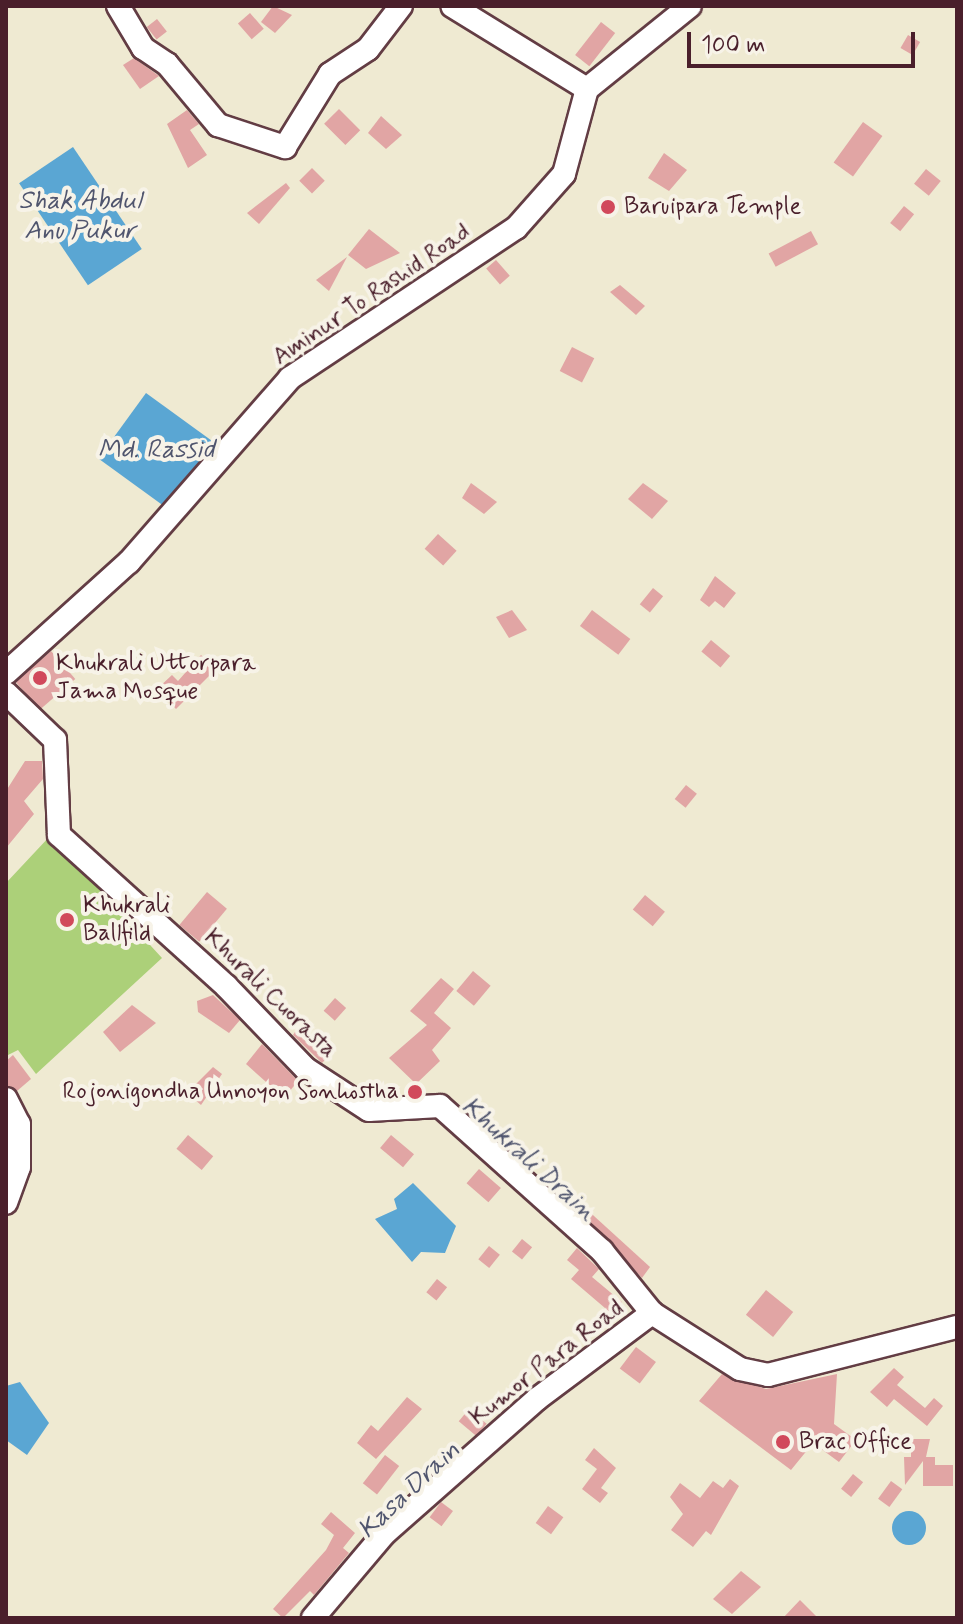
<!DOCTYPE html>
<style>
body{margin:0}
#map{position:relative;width:963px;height:1624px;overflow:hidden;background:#efead2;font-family:Mynerve,sans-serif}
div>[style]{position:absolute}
.green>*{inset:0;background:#acd079}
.water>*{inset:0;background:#5aa6d3;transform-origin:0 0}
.round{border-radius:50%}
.building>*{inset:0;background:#e1a5a4;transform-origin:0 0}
.roads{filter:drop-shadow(2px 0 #633d44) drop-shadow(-2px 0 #633d44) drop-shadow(0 2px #633d44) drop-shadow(0 -2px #633d44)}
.minor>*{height:22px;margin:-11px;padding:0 11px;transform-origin:11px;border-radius:11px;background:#fff}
.dots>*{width:22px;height:22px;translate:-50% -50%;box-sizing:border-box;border:4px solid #f7f3e8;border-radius:50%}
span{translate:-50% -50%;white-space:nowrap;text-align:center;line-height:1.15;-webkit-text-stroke:8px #f7f3e8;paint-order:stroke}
.poi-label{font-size:24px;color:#4a1f2b}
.left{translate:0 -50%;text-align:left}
.right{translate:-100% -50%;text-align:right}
.street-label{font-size:24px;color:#4a1f2b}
.water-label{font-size:26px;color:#50556e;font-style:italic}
.frame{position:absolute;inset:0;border:8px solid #4a1f2b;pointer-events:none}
.scale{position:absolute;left:687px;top:32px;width:228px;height:36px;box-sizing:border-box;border:4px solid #4a1f2b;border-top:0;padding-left:10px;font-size:24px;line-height:28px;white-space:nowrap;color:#4a1f2b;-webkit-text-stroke:6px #f7f3e8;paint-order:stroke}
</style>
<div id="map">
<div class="green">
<i style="clip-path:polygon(50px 836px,162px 958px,36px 1074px,18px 1050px,6px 1056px,6px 883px)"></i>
</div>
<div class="water">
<i style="left:73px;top:147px;width:123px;height:65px;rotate:56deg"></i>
<i style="left:146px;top:393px;width:86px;height:81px;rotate:36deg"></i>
<i style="clip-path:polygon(413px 1183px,456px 1226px,445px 1253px,421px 1252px,412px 1262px,375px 1219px,397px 1209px,394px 1199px)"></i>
<i style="clip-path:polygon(20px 1382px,49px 1423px,27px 1455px,6px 1440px,6px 1386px)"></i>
<i class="round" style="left:892px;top:1511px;width:34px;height:34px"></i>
</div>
<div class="building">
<i style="clip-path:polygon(273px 6px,292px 15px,275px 33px,261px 22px)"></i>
<i style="left:250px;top:13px;width:21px;height:16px;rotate:49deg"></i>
<i style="left:157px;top:19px;width:16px;height:13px;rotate:52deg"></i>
<i style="left:601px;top:22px;width:18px;height:42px;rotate:38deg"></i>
<i style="left:908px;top:35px;width:14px;height:15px;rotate:30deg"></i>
<i style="clip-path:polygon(134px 58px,159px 76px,140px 89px,123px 65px)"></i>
<i style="left:339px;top:109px;width:30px;height:21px;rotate:45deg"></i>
<i style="clip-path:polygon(187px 110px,199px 124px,190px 130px,207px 155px,188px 168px,167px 124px)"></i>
<i style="clip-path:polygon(381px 116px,402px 135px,386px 149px,368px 133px)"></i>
<i style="left:863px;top:122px;width:24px;height:50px;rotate:36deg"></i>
<i style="clip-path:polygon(664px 153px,687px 170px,669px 191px,648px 178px)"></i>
<i style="left:312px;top:168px;width:18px;height:18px;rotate:45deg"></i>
<i style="left:926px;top:169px;width:19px;height:19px;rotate:39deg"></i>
<i style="clip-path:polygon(286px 183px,290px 188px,259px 224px,247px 213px)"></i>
<i style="left:904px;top:206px;width:13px;height:22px;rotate:39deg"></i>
<i style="clip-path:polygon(369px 229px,400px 253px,366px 269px,348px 255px)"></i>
<i style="left:811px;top:231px;width:15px;height:48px;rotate:62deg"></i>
<i style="clip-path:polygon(347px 257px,329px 291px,316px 280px)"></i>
<i style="left:496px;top:260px;width:21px;height:13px;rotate:49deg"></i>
<i style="clip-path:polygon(620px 285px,645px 306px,636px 315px,610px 292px)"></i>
<i style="left:572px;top:347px;width:25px;height:27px;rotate:27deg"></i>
<i style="clip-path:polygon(471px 483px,497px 502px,484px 514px,462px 498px)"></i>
<i style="clip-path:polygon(643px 483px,668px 501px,652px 519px,628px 499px)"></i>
<i style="left:438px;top:534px;width:25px;height:20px;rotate:42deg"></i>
<i style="clip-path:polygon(715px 576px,736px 593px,724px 608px,715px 601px,709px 607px,700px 600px)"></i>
<i style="left:653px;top:588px;width:13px;height:21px;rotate:39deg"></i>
<i style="clip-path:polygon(512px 610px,527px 630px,509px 638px,496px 617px)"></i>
<i style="left:592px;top:610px;width:48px;height:20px;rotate:37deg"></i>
<i style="left:711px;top:640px;width:25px;height:15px;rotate:40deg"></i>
<i style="left:51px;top:651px;width:37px;height:47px;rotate:49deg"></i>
<i style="clip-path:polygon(201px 655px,216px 669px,176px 709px,157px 689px,172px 675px,178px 681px)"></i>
<i style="clip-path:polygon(25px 761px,42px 761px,43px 779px,24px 801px,34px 814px,6px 848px,6px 791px)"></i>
<i style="left:686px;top:785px;width:14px;height:18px;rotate:39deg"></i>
<i style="left:207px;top:892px;width:26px;height:43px;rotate:40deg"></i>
<i style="left:645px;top:895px;width:26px;height:19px;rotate:40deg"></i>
<i style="left:473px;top:971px;width:23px;height:26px;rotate:40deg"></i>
<i style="clip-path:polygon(441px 978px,454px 989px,434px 1013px,451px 1028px,432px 1050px,440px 1061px,416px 1084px,389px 1058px,427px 1025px,410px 1011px)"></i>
<i style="clip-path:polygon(213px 995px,240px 1020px,229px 1033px,198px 1012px,197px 1001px)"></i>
<i style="left:335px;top:998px;width:15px;height:17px;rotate:42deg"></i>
<i style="clip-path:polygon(132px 1005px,156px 1023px,120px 1052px,103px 1032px)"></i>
<i style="clip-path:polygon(295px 1032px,327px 1058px,322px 1063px,293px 1035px)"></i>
<i style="clip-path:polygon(262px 1044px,298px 1081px,284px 1098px,246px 1064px)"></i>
<i style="clip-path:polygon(13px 1055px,31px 1079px,17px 1091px,6px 1085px,6px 1061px)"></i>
<i style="clip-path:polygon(213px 1067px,222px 1074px,201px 1105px,187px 1093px)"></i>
<i style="left:188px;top:1135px;width:33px;height:18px;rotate:40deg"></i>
<i style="left:391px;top:1135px;width:30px;height:17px;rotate:40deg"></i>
<i style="left:479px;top:1169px;width:29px;height:19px;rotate:41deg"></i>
<i style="clip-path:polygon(583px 1206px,650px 1267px,642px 1278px,579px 1212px)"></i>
<i style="left:522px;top:1239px;width:13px;height:16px;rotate:39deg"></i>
<i style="left:489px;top:1246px;width:14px;height:17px;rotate:39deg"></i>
<i style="clip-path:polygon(577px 1248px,599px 1269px,592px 1277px,622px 1302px,612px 1314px,571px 1279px,579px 1270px,567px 1260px)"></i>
<i style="left:437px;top:1279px;width:13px;height:17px;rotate:39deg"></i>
<i style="left:766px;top:1290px;width:35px;height:32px;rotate:39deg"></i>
<i style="left:636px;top:1347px;width:25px;height:27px;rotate:37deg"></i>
<i style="clip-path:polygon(894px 1368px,904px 1377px,897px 1385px,925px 1408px,934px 1398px,943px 1406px,927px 1426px,894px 1399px,887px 1407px,870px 1392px)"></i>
<i style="clip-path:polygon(722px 1374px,766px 1389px,837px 1374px,834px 1424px,856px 1440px,839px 1462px,813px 1443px,791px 1470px,699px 1401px)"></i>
<i style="clip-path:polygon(407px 1397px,422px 1409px,376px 1459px,357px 1443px,371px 1425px,378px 1431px)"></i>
<i style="left:469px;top:1409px;width:23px;height:16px;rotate:40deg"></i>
<i style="clip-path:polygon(911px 1439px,930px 1439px,926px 1457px,935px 1457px,935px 1465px,953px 1465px,953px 1486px,923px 1486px,923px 1461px,905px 1485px,904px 1457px,911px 1457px)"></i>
<i style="clip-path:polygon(594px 1448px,616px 1468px,601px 1488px,608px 1493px,600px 1503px,582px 1489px,597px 1469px,585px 1460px)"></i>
<i style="left:385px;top:1455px;width:18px;height:36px;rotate:38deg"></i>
<i style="left:853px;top:1474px;width:13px;height:19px;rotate:39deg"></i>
<i style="clip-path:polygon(730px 1479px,739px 1486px,711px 1535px,706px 1531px,693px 1547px,671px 1530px,683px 1514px,670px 1497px,680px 1483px,700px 1498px,713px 1481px,723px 1488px)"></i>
<i style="left:891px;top:1481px;width:14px;height:22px;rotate:36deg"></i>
<i style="left:441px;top:1502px;width:15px;height:19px;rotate:37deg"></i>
<i style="left:548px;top:1506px;width:19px;height:21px;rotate:36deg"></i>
<i style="clip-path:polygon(331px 1512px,355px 1533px,343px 1548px,349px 1553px,314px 1595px,310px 1591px,283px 1618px,273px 1609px,326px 1550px,334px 1535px,321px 1524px)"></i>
<i style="clip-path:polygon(741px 1571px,761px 1587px,732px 1614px,713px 1599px)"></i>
<i style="clip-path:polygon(800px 1600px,818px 1618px,783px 1618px)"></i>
</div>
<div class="roads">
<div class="minor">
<i style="left:118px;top:6px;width:49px;rotate:59.2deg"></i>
<i style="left:143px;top:48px;width:29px;rotate:34deg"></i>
<i style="left:167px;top:64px;width:80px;rotate:50.1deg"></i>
<i style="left:218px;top:125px;width:71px;rotate:18.2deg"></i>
<i style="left:285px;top:147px;width:86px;rotate:-58.3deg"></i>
<i style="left:330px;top:74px;width:45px;rotate:-33.3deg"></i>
<i style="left:368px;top:49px;width:54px;rotate:-52.5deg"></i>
<i style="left:587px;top:89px;width:132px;rotate:-38.9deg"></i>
<i style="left:6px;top:673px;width:166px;rotate:-42.1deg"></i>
<i style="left:129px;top:562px;width:244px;rotate:-48.8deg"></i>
<i style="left:290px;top:378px;width:271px;rotate:-33.6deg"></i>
<i style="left:516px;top:228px;width:72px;rotate:-48.4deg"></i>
<i style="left:564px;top:174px;width:88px;rotate:-74.9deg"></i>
<i style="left:587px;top:89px;width:158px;rotate:-148.4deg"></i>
<i style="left:6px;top:693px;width:68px;rotate:43.8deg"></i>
<i style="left:55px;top:740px;width:95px;rotate:87.6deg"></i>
<i style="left:59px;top:835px;width:225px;rotate:42.1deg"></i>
<i style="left:226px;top:986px;width:115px;rotate:46.1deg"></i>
<i style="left:306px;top:1069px;width:75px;rotate:33.1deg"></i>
<i style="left:369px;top:1110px;width:71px;rotate:-3.2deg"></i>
<i style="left:440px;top:1106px;width:217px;rotate:41.8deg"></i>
<i style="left:602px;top:1251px;width:80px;rotate:51.1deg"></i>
<i style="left:6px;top:1099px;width:28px;rotate:63deg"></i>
<i style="left:19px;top:1124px;width:43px;rotate:90deg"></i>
<i style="left:19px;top:1167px;width:38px;rotate:110deg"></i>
<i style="left:313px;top:1618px;width:110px;rotate:-49.8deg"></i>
<i style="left:384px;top:1534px;width:204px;rotate:-41.4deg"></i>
<i style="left:537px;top:1399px;width:144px;rotate:-36.8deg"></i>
<i style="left:652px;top:1313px;width:104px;rotate:32.5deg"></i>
<i style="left:740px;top:1369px;width:29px;rotate:12deg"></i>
<i style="left:768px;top:1375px;width:195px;rotate:-14.3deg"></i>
</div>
</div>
<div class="dots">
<i style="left:608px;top:207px;background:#d1495b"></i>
<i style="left:40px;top:678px;background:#d1495b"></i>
<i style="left:67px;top:920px;background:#d1495b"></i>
<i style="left:415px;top:1092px;background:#d1495b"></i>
<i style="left:783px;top:1442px;background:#d1495b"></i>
</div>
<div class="poi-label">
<span class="left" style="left:624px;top:207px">Baruipara Temple</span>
<span class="left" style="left:56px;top:678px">Khukrali Uttorpara<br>Jama Mosque</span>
<span class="left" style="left:83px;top:920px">Khukrali<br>Ballfild</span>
<span class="right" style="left:399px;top:1092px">Rojonigondha Unnoyon Sonhostha</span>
<span class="left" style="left:799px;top:1442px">Brac Office</span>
</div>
<div class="street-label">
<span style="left:372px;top:295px;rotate:-34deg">Aminur To Rashid Road</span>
<span style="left:270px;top:994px;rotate:44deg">Khurali Cuorasta</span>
<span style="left:547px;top:1363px;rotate:-38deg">Kumor Para Road</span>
</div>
<div class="water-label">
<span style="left:80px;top:217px">Shak Abdul<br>Anu Pukur</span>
<span style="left:156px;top:451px">Md. Rassid</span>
<span style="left:528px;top:1160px;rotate:42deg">Khukrali Drain</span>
<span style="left:410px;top:1491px;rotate:-43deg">Kasa Drain</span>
</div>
<div class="frame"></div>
<div class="scale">100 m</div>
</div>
